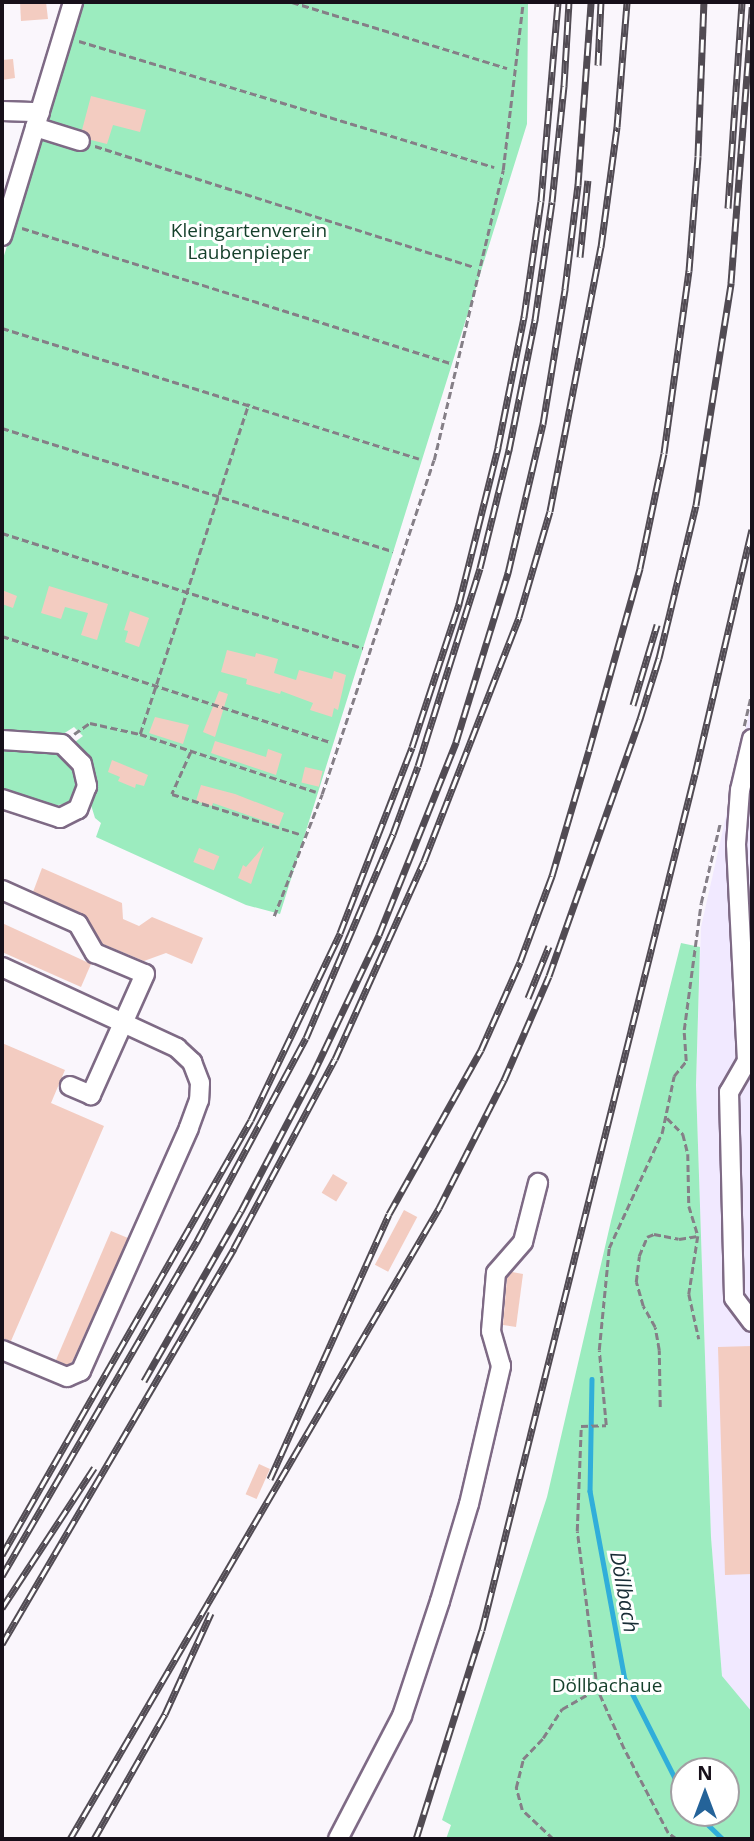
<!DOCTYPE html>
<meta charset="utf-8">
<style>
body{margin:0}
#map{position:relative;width:754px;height:1841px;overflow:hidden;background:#faf6fc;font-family:"Open Sans",sans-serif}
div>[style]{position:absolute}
.industrial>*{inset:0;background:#f1e9ff}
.green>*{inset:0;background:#9cecbf}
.stream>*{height:4.5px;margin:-2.25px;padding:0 2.25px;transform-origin:2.25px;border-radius:2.25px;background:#30aeda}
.building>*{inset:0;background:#f3ccc1;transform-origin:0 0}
.path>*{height:2.5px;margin-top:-1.25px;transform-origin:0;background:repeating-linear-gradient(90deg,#857f87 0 7px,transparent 0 10.5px)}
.roads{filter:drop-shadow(2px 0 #7e6a85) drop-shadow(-2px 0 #7e6a85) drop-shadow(0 2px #7e6a85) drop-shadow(0 -2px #7e6a85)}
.minor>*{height:18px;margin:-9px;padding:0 9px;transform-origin:9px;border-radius:9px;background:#fff}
.rail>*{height:7px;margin-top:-3.5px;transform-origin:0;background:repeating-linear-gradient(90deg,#fff 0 13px,#514b53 0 26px);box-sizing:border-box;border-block:2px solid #514b53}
span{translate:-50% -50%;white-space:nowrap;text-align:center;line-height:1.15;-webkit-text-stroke:6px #fff;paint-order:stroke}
.park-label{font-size:19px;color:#143f2a}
.water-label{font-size:21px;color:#182c35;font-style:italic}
.frame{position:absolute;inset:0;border:4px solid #17101a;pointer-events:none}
.north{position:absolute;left:670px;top:1757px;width:70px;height:70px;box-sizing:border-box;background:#fff;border:2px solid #a29fa3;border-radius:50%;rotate:0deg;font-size:19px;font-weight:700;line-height:28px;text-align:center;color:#17101a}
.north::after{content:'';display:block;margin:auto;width:24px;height:32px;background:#246399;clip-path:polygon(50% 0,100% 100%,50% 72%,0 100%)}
</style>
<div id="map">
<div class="industrial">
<i style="clip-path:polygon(752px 701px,752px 1715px,722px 1677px,711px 1537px,696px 1085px,701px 927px)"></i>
</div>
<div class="green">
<i style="clip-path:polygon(83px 2px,528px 2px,527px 124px,280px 914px,246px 905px,96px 837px,101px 823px,95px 818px,91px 805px,94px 770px,86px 753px,75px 742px,83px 736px,74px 727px,63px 734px,2px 731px,2px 262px)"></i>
<i style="clip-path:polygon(2px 746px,54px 750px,73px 762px,78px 782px,70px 803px,46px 807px,2px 791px)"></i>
<i style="clip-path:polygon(evenodd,681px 943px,700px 947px,696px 1085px,711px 1537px,722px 1676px,752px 1712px,752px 1839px,446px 1839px,451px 1825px,442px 1820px,547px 1497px,611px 1221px,681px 943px,726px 1771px,726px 1813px,684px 1813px,684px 1771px,726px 1771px)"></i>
</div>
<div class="stream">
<i style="left:592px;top:1379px;width:112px;rotate:91deg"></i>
<i style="left:590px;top:1491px;width:191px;rotate:79.5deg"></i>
<i style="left:625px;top:1679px;width:131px;rotate:63.2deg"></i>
<i style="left:696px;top:1813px;width:37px;rotate:44deg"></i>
</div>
<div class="building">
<i style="clip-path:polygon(20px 2px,46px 2px,48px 19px,21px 21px)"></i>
<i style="clip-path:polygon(13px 59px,15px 78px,2px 80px,2px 60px)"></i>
<i style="clip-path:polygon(91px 96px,146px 110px,140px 132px,113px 125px,107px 144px,91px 140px,82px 130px)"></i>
<i style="clip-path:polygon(49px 586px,108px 604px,97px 640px,81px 635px,88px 613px,65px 607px,61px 619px,41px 613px)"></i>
<i style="clip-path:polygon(2px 590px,17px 596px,13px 608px,2px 604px)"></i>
<i style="clip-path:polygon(130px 611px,149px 618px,139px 647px,125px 642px,128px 631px,124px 630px)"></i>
<i style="clip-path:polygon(227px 650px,255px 657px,256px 653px,278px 659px,274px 673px,296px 680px,299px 670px,332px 679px,334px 671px,346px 675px,338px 710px,334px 708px,332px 717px,310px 710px,313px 703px,281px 691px,280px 694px,246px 684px,247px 679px,221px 672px)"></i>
<i style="clip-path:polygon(219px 691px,228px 694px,215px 737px,203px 732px)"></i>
<i style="clip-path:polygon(155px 717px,189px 725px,183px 744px,149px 733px)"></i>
<i style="clip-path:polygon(215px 741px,266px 757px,268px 749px,282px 754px,276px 775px,211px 753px)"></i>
<i style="clip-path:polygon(112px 760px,148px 775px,144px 786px,136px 784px,135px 788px,118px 781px,120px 777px,108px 772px)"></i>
<i style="left:305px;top:767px;width:18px;height:16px;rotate:13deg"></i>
<i style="clip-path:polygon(201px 785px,235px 794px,284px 813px,279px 826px,213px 803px,212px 806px,196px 801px)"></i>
<i style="clip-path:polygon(264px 846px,251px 884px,238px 878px,243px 865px,246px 867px)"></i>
<i style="left:199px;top:848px;width:22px;height:15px;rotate:22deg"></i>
<i style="clip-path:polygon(42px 868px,122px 903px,123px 919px,139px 926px,152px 917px,203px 938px,192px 964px,166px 953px,144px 961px,103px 944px,83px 914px,33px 892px)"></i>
<i style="clip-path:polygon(2px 923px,91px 964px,81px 987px,2px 952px)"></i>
<i style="clip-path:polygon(2px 1043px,65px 1070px,51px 1103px,104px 1126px,11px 1341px,2px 1338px)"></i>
<i style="left:333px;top:1174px;width:17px;height:22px;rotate:31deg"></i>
<i style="left:404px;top:1210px;width:15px;height:62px;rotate:28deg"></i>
<i style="clip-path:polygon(111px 1231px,128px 1238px,72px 1362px,67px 1365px,56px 1360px)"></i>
<i style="clip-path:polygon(512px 1272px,523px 1274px,516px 1327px,503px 1325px,507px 1278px)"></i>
<i style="clip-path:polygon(752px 1346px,752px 1574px,725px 1575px,718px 1347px)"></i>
<i style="left:259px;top:1464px;width:12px;height:33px;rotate:24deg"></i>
</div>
<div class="path">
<i style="left:292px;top:2px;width:225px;rotate:17.1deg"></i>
<i style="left:79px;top:41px;width:434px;rotate:16.9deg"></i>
<i style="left:95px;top:146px;width:396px;rotate:17.7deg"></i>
<i style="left:22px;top:228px;width:449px;rotate:17.5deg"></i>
<i style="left:2px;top:328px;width:437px;rotate:17.4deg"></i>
<i style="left:2px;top:428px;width:410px;rotate:17.5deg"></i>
<i style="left:2px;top:533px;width:379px;rotate:17.7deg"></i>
<i style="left:2px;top:636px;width:345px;rotate:17.9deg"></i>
<i style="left:744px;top:726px;width:35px;rotate:-77deg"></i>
<i style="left:74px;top:734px;width:19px;rotate:-35deg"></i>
<i style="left:90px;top:723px;width:51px;rotate:12.4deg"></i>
<i style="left:140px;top:734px;width:185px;rotate:18.2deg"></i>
<i style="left:140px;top:734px;width:348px;rotate:-71.8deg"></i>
<i style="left:191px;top:752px;width:46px;rotate:114.3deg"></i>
<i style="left:172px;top:794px;width:134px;rotate:17.4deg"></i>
<i style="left:274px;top:916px;width:131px;rotate:-68.5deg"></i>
<i style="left:322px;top:794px;width:352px;rotate:-71.5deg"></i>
<i style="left:434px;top:460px;width:298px;rotate:-76.6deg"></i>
<i style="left:503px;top:170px;width:169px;rotate:-83.2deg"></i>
<i style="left:667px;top:1118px;width:23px;rotate:45deg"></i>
<i style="left:683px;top:1134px;width:21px;rotate:76deg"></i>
<i style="left:688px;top:1154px;width:52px;rotate:88.9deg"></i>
<i style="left:689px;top:1206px;width:31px;rotate:73deg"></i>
<i style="left:698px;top:1236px;width:59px;rotate:98.8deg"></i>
<i style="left:689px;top:1294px;width:46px;rotate:77.5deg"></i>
<i style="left:660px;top:1407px;width:57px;rotate:-91deg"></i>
<i style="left:659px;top:1350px;width:23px;rotate:-100deg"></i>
<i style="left:655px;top:1327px;width:24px;rotate:-120deg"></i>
<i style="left:643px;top:1306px;width:25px;rotate:-106deg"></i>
<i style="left:636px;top:1282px;width:26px;rotate:-83deg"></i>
<i style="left:639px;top:1256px;width:21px;rotate:-67deg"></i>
<i style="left:647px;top:1237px;width:8px;rotate:-23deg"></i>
<i style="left:654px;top:1234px;width:25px;rotate:11deg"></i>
<i style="left:679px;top:1239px;width:19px;rotate:-9deg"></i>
<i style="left:553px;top:1839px;width:42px;rotate:-136.9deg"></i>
<i style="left:522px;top:1810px;width:23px;rotate:-105deg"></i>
<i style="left:516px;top:1788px;width:30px;rotate:-76deg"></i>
<i style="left:523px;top:1759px;width:29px;rotate:-46deg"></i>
<i style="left:543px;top:1738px;width:35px;rotate:-57deg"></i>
<i style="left:562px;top:1709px;width:40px;rotate:-29.7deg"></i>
<i style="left:676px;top:1839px;width:10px;rotate:-143deg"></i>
<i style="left:668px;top:1833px;width:95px;rotate:-117.6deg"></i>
<i style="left:624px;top:1749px;width:66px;rotate:-114.2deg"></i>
<i style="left:597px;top:1689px;width:159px;rotate:-97.2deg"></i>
<i style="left:577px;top:1531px;width:105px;rotate:-87.8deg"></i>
<i style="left:581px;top:1426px;width:25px;rotate:-2deg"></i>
<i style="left:606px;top:1425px;width:75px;rotate:-95.3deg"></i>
<i style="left:599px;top:1350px;width:102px;rotate:-84.4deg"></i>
<i style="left:609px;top:1248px;width:127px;rotate:-65.3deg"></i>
<i style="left:662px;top:1133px;width:58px;rotate:-78.1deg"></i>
<i style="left:674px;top:1076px;width:19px;rotate:-51deg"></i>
<i style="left:686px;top:1061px;width:31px;rotate:-94deg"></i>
<i style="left:684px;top:1030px;width:128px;rotate:-82.4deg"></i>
<i style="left:701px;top:903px;width:82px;rotate:-76.6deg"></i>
</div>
<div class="roads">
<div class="minor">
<i style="left:2px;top:111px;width:38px;rotate:2deg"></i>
<i style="left:35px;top:127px;width:47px;rotate:17.3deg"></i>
<i style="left:2px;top:236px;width:245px;rotate:-73.1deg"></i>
<i style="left:752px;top:739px;width:52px;rotate:103.2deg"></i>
<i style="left:740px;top:790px;width:54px;rotate:94.2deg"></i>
<i style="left:736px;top:844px;width:217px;rotate:87.1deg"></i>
<i style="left:747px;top:1061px;width:36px;rotate:120deg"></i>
<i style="left:729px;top:1092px;width:206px;rotate:88.6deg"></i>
<i style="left:734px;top:1298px;width:30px;rotate:53deg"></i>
<i style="left:2px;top:740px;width:60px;rotate:3.8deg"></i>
<i style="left:62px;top:744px;width:28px;rotate:45deg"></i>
<i style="left:82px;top:764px;width:23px;rotate:77deg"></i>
<i style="left:87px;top:786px;width:25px;rotate:111deg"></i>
<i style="left:78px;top:809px;width:20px;rotate:153deg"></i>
<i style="left:60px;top:818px;width:61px;rotate:-161.9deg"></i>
<i style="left:2px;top:890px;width:83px;rotate:24.1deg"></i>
<i style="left:78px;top:924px;width:34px;rotate:60deg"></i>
<i style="left:95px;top:953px;width:54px;rotate:22.8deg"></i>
<i style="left:145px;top:974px;width:133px;rotate:114.1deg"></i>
<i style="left:91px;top:1095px;width:23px;rotate:-157deg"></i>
<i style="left:2px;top:967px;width:193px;rotate:24.8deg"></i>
<i style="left:177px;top:1048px;width:21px;rotate:43deg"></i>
<i style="left:192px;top:1062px;width:22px;rotate:69deg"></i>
<i style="left:200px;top:1083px;width:17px;rotate:93deg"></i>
<i style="left:199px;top:1100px;width:30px;rotate:110deg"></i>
<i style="left:189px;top:1128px;width:266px;rotate:114deg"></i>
<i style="left:81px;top:1371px;width:15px;rotate:157deg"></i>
<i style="left:67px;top:1377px;width:70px;rotate:-157.4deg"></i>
<i style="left:338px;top:1839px;width:139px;rotate:-62.5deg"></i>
<i style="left:402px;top:1716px;width:121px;rotate:-71.7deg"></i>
<i style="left:440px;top:1601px;width:101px;rotate:-73.4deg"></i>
<i style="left:469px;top:1504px;width:142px;rotate:-76.9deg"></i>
<i style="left:501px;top:1366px;width:36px;rotate:-106deg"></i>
<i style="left:491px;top:1331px;width:58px;rotate:-85.1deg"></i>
<i style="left:496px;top:1273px;width:41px;rotate:-48.9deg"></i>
<i style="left:523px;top:1242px;width:61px;rotate:-75.7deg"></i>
</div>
</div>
<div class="rail">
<i style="left:598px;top:65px;width:63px;rotate:-87.3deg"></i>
<i style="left:728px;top:208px;width:206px;rotate:-86.1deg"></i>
<i style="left:580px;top:257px;width:77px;rotate:-84.1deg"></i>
<i style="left:633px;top:705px;width:84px;rotate:-73.3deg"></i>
<i style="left:528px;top:998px;width:56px;rotate:-68deg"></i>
<i style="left:144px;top:1381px;width:196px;rotate:-60.3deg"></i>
<i style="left:241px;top:1211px;width:155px;rotate:-62.3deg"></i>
<i style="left:313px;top:1074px;width:154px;rotate:-64.6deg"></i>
<i style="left:379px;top:935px;width:208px;rotate:-68.2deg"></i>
<i style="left:456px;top:742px;width:177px;rotate:-72.9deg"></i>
<i style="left:508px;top:573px;width:153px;rotate:-76.8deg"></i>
<i style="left:543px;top:424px;width:137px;rotate:-80.7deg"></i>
<i style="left:565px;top:289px;width:105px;rotate:-82.9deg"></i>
<i style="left:578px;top:185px;width:183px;rotate:-85.9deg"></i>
<i style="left:270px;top:1479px;width:290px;rotate:-65.8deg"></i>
<i style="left:389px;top:1214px;width:188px;rotate:-60.7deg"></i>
<i style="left:481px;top:1050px;width:96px;rotate:-66.1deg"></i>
<i style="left:520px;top:962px;width:92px;rotate:-69.6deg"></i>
<i style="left:552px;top:876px;width:131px;rotate:-73.6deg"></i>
<i style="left:589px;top:750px;width:189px;rotate:-74.3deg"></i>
<i style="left:640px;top:568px;width:117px;rotate:-78.2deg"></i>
<i style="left:664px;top:453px;width:184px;rotate:-82.2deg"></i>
<i style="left:689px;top:271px;width:115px;rotate:-85.5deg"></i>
<i style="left:698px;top:156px;width:154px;rotate:-87.8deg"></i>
<i style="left:2px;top:1555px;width:501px;rotate:-60.21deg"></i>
<i style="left:251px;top:1120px;width:207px;rotate:-64.5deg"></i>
<i style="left:340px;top:933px;width:199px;rotate:-68.8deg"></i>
<i style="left:412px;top:747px;width:151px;rotate:-71.8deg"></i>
<i style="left:459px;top:604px;width:162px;rotate:-76deg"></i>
<i style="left:498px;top:447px;width:133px;rotate:-78.7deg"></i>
<i style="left:524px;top:317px;width:117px;rotate:-81.7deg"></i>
<i style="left:541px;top:201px;width:200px;rotate:-85.1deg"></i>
<i style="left:2px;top:1576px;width:388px;rotate:-59.8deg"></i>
<i style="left:197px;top:1241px;width:230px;rotate:-61.8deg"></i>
<i style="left:306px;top:1038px;width:222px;rotate:-66.9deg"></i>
<i style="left:393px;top:834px;width:72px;rotate:-69.8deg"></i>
<i style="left:418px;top:766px;width:207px;rotate:-72.6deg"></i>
<i style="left:480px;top:568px;width:122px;rotate:-76.2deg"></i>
<i style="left:509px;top:450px;width:133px;rotate:-78.7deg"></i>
<i style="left:535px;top:320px;width:119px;rotate:-81.8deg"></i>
<i style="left:552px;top:202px;width:117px;rotate:-84.1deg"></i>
<i style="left:564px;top:86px;width:84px;rotate:-86.6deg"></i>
<i style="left:2px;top:1608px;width:168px;rotate:-56.7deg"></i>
<i style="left:2px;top:1644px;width:459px;rotate:-59.6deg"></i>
<i style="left:234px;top:1248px;width:214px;rotate:-61.9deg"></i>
<i style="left:335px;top:1059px;width:217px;rotate:-65.8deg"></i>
<i style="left:424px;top:861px;width:262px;rotate:-68.7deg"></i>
<i style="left:519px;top:617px;width:110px;rotate:-73.7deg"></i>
<i style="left:550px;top:511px;width:269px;rotate:-79.1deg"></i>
<i style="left:601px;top:247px;width:121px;rotate:-82.4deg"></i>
<i style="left:617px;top:127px;width:125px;rotate:-85.4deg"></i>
<i style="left:70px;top:1839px;width:731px;rotate:-59.68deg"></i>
<i style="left:439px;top:1208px;width:144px;rotate:-63.1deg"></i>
<i style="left:504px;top:1080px;width:113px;rotate:-66.6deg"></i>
<i style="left:549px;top:976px;width:273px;rotate:-70.5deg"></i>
<i style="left:640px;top:719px;width:64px;rotate:-72.7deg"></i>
<i style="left:659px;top:658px;width:157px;rotate:-76.4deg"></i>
<i style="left:696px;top:505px;width:225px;rotate:-81deg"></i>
<i style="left:731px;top:283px;width:277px;rotate:-85.6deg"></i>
<i style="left:94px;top:1839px;width:144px;rotate:-60.4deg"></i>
<i style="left:165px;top:1714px;width:111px;rotate:-65.5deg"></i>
<i style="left:416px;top:1839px;width:219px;rotate:-72.5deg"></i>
<i style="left:482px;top:1630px;width:882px;rotate:-76.03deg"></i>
<i style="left:695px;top:774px;width:251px;rotate:-76.9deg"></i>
</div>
<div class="park-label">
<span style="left:249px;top:242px">Kleingartenverein<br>Laubenpieper</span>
<span style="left:607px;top:1686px">Döllbachaue</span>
</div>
<div class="water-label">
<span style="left:625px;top:1592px;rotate:80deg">Döllbach</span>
</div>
<div class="frame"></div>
<div class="north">N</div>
</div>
